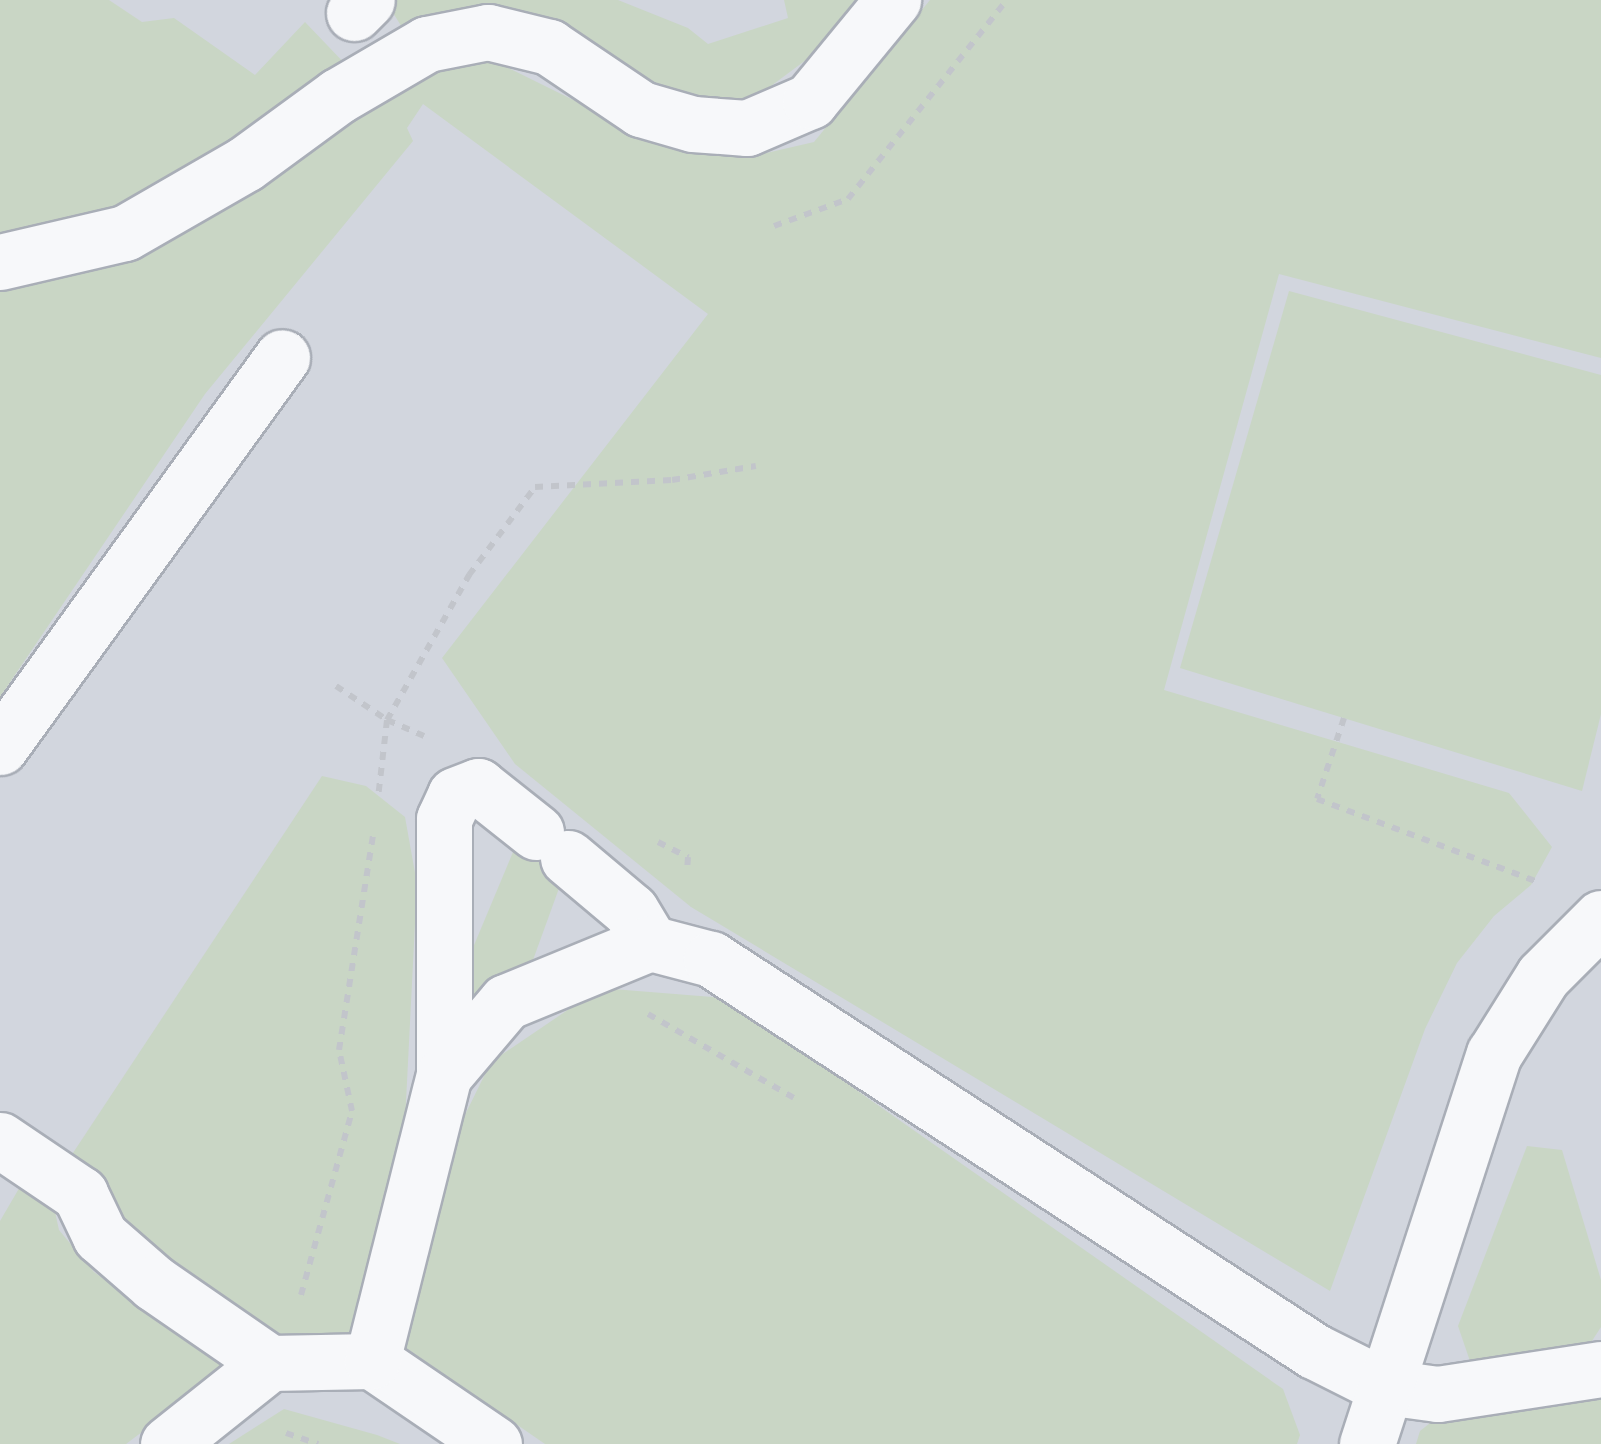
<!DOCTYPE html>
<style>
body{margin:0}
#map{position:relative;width:1601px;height:1444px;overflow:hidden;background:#e4e7ec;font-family:"Exo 2",sans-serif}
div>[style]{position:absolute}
.built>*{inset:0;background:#d2d6de;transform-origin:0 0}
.green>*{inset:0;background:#c9d6c5}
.path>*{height:6px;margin-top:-3px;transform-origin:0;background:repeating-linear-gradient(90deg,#c2c5cb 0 8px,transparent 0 16px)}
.roads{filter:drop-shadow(2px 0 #a9aeb7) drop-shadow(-2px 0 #a9aeb7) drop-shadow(0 2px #a9aeb7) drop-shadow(0 -2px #a9aeb7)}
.minor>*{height:55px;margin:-27.5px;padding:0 27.5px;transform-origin:27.5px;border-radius:27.5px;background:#f7f8fa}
span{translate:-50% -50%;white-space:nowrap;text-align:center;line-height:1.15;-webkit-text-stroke:8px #f4f6f9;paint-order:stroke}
</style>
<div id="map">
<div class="built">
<i style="left:0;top:0;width:1601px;height:1444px"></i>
</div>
<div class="green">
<i style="clip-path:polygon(0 0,109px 0,142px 22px,174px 18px,255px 75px,305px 22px,349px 68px,117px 216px,0 236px)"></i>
<i style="clip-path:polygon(394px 0,618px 0,688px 28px,708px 44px,788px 18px,784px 0,861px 0,830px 42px,747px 104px,654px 92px,408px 37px,390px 8px)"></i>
<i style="clip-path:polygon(930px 0,1601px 0,1601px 358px,1279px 274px,1164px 690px,1509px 793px,1552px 847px,1531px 885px,1494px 916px,1457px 963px,1425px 1029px,1330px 1291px,691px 907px,515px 764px,442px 658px,708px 314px,423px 104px,407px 128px,413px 141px,205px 394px,0 697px,0 279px,391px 84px,482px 55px,622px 124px,690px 147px,762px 154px,814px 142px)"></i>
<i style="clip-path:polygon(1289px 291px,1601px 375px,1601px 714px,1582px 791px,1180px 668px)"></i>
<i style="clip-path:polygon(322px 776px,366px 786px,405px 817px,417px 884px,403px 1161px,357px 1344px,269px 1347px,174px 1284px,65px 1165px)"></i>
<i style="clip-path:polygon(521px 833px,566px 869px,525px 982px,481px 1019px,459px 981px)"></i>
<i style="clip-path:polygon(600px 988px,725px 998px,1283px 1389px,1300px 1435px,1297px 1444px,545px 1444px,393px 1339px,454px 1137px,491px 1062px)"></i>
<i style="clip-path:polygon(1527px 1146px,1562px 1150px,1601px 1280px,1601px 1327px,1590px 1344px,1472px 1367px,1458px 1326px)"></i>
<i style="clip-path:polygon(28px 1173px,50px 1189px,59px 1230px,94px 1272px,227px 1368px,126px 1444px,0 1444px,0 1221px)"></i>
<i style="clip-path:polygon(1601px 1391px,1601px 1444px,1416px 1444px,1420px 1431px,1449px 1408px)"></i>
<i style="clip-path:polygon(284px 1409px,377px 1435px,400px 1444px,229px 1444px)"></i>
</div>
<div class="path">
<i style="left:774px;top:226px;width:79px;rotate:-20deg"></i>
<i style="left:848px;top:199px;width:255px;rotate:-51.4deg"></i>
<i style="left:336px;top:686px;width:61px;rotate:33.7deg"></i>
<i style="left:387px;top:720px;width:79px;rotate:96.6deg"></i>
<i style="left:1344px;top:718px;width:85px;rotate:108.4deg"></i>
<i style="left:1317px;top:799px;width:238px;rotate:20.6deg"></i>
<i style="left:424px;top:736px;width:40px;rotate:-156.6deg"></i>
<i style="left:387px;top:720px;width:167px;rotate:-60.5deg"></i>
<i style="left:469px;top:575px;width:110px;rotate:-53.1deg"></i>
<i style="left:535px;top:487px;width:137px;rotate:-2.9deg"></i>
<i style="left:672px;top:480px;width:85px;rotate:-9.5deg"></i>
<i style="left:658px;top:842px;width:34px;rotate:27deg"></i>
<i style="left:688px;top:857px;width:14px;rotate:94deg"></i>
<i style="left:648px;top:1014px;width:168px;rotate:29.9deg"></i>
<i style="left:301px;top:1295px;width:191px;rotate:-74.5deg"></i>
<i style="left:352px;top:1111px;width:62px;rotate:-102deg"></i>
<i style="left:339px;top:1050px;width:218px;rotate:-81deg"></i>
<i style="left:286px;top:1433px;width:34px;rotate:19deg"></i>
</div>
<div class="roads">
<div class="minor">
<i style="left:354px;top:13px;width:18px;rotate:-45deg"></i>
<i style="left:0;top:262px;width:128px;rotate:-13.1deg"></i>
<i style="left:125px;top:233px;width:138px;rotate:-29.9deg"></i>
<i style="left:245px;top:164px;width:115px;rotate:-36.2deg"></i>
<i style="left:338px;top:96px;width:103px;rotate:-30.3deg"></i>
<i style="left:427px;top:44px;width:62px;rotate:-11.1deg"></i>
<i style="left:488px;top:32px;width:63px;rotate:13.8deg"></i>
<i style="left:549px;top:47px;width:111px;rotate:34deg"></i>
<i style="left:641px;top:109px;width:54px;rotate:16.1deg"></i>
<i style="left:693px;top:124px;width:54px;rotate:4.2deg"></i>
<i style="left:747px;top:128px;width:69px;rotate:-23.2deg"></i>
<i style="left:810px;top:101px;width:131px;rotate:-50.6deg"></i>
<i style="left:0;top:747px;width:481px;rotate:-54.1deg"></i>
<i style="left:568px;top:858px;width:82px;rotate:40.1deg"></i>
<i style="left:631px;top:911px;width:37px;rotate:59deg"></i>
<i style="left:444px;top:1075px;width:256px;rotate:-90deg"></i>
<i style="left:444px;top:819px;width:26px;rotate:-65deg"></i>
<i style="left:455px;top:795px;width:25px;rotate:-21deg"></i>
<i style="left:478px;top:786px;width:74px;rotate:38.4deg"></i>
<i style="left:0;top:1140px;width:97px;rotate:34deg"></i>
<i style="left:80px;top:1194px;width:47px;rotate:64.5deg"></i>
<i style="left:100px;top:1236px;width:72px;rotate:41deg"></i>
<i style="left:154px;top:1283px;width:141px;rotate:34.6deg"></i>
<i style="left:168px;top:1444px;width:130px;rotate:-38.5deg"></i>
<i style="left:270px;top:1363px;width:102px;rotate:-1.1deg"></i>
<i style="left:494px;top:1444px;width:148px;rotate:-145.8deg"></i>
<i style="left:372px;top:1361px;width:295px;rotate:-75.9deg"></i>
<i style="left:444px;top:1075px;width:96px;rotate:-49.7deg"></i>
<i style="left:506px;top:1002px;width:156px;rotate:-22.3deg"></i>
<i style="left:650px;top:943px;width:63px;rotate:14.7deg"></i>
<i style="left:711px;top:959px;width:719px;rotate:33.03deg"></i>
<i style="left:1314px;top:1351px;width:80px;rotate:26.6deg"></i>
<i style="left:1386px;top:1387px;width:52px;rotate:7.7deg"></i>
<i style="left:1438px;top:1394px;width:165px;rotate:-8.7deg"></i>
<i style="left:1367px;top:1444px;width:410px;rotate:-72deg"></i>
<i style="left:1494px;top:1054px;width:92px;rotate:-57.9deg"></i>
<i style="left:1543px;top:976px;width:82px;rotate:-45deg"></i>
</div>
</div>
</div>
